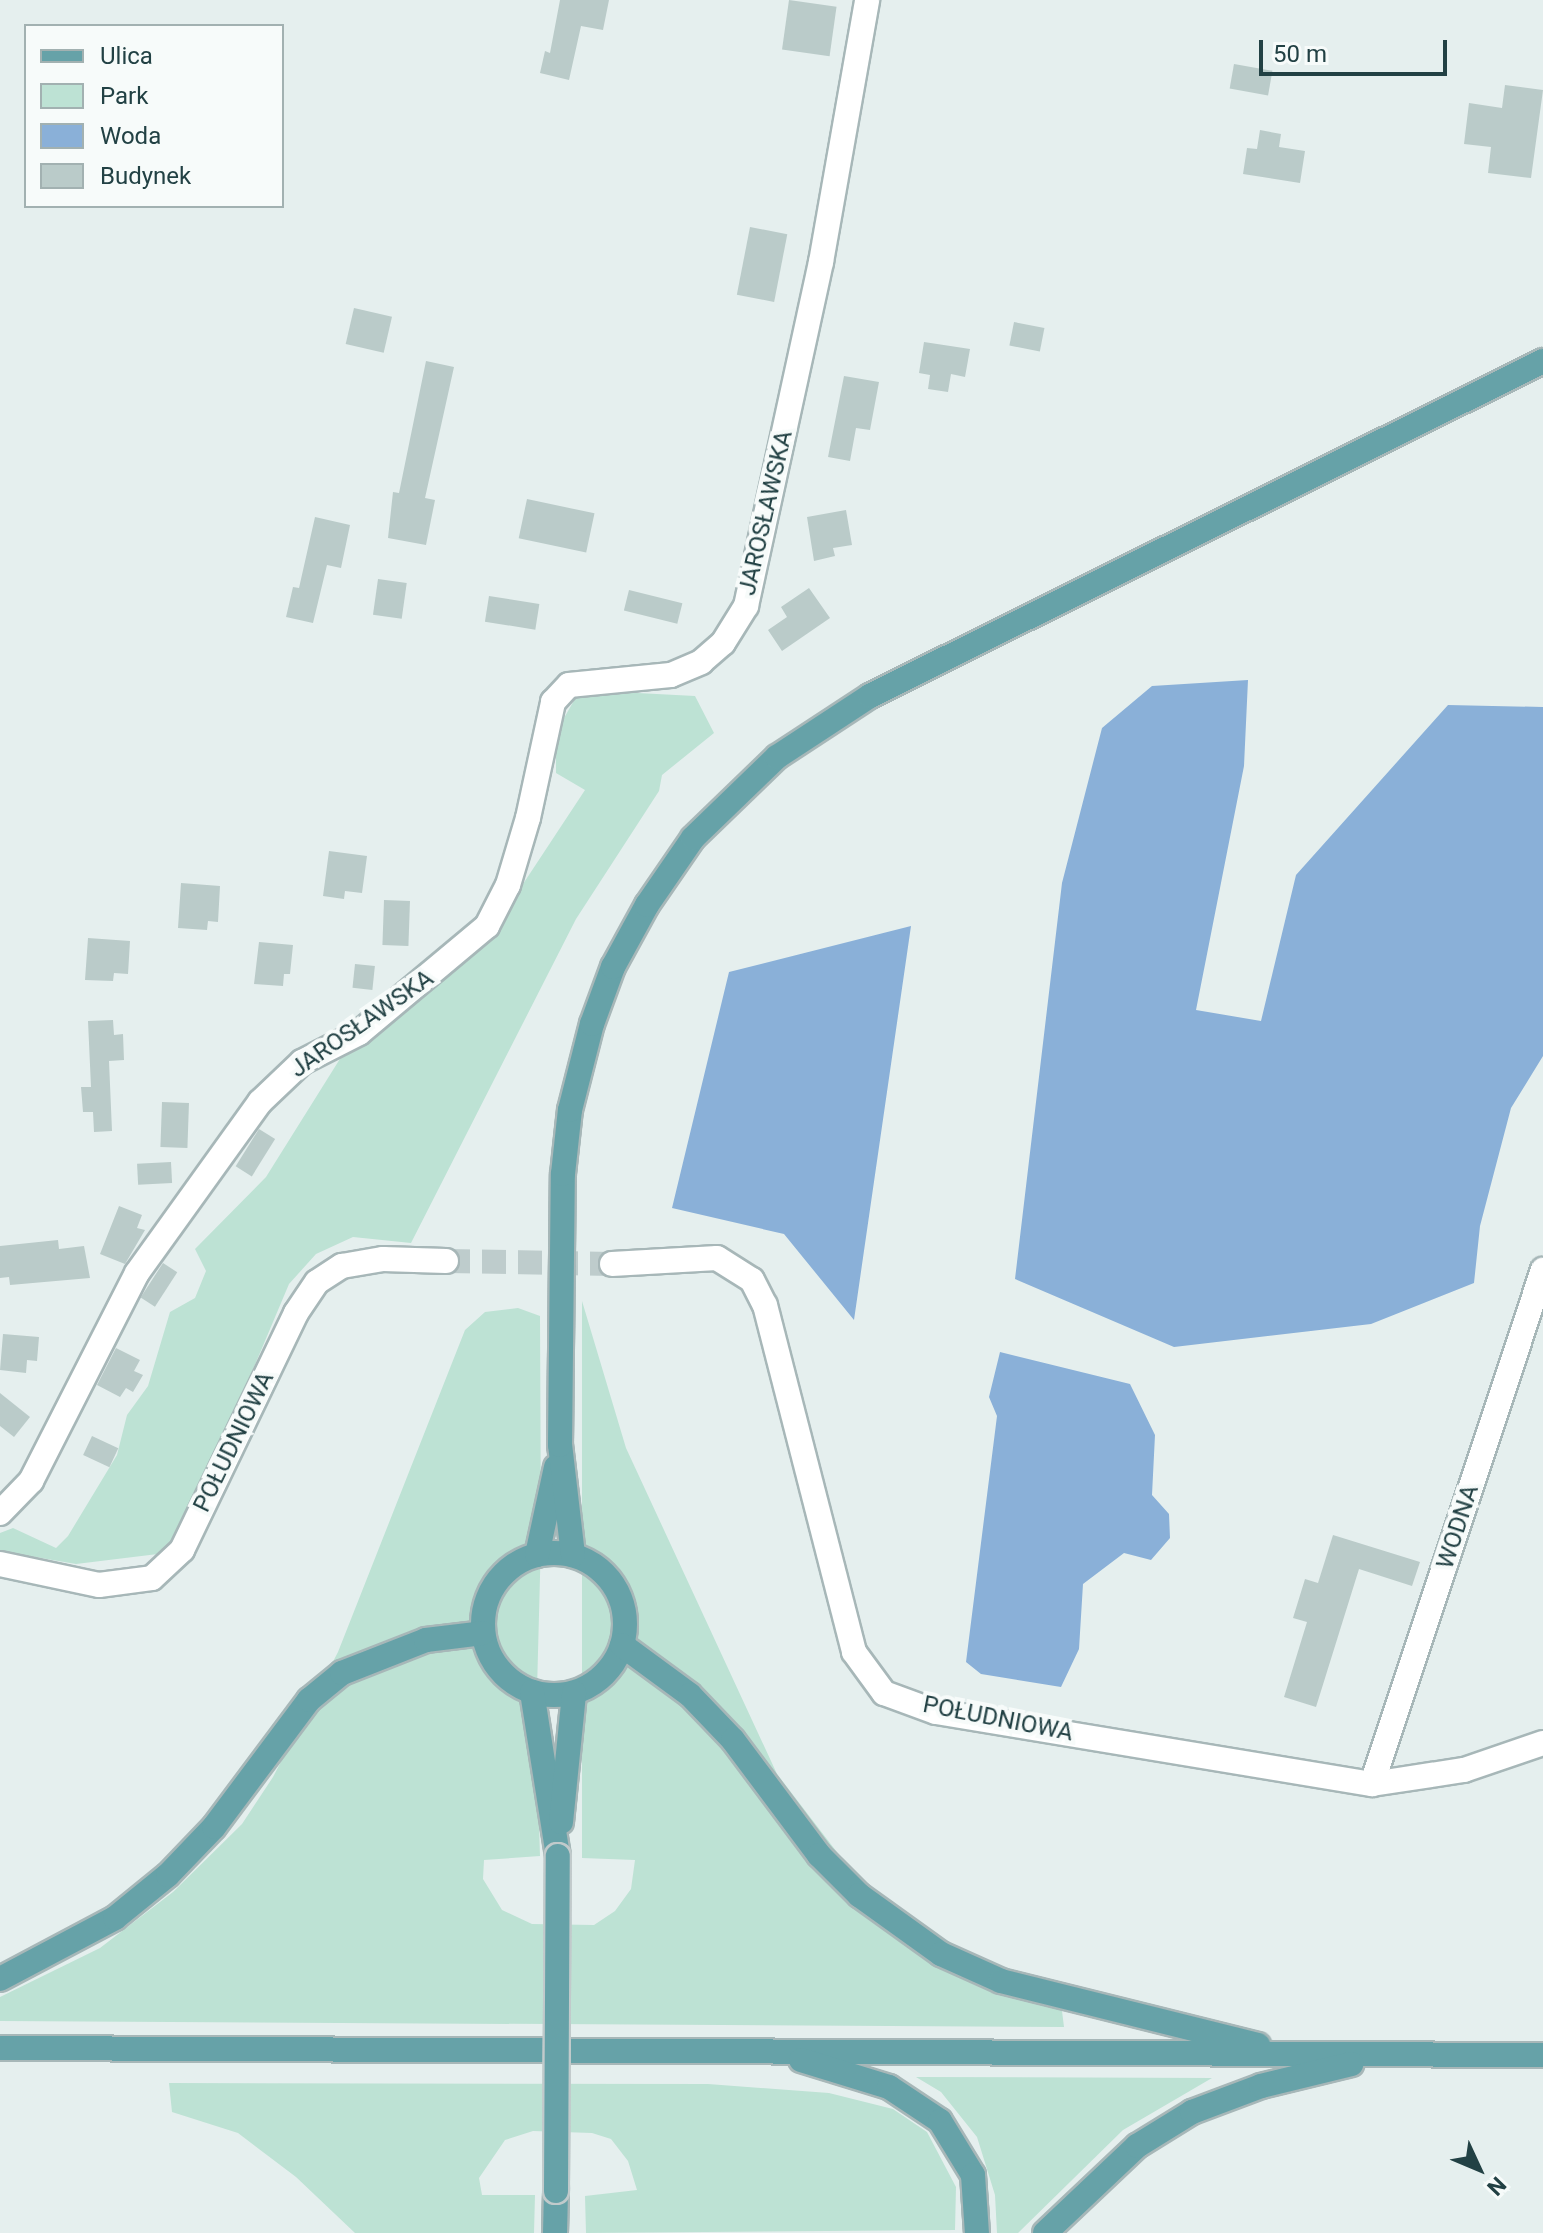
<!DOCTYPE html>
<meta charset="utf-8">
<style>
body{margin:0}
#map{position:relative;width:1543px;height:2233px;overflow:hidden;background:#e5efee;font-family:Roboto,sans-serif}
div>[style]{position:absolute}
.green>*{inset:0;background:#bde2d4}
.water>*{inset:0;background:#8ab0d8}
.building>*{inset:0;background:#bacbc9;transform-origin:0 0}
.minor-tunnel>*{height:24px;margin-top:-12px;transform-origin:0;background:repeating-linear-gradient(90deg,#becccc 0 24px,transparent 0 36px)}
.roads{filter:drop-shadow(2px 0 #a7b7b8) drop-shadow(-2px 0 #a7b7b8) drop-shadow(0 2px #a7b7b8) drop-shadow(0 -2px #a7b7b8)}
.minor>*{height:24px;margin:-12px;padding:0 12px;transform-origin:12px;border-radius:12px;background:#fff}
.major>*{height:24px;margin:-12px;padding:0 12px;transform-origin:12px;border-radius:12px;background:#66a2a8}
.major>.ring{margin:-12px;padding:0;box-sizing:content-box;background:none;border:24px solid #66a2a8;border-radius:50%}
.bridges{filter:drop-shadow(2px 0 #c1cacb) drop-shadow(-2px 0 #c1cacb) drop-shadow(0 2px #c1cacb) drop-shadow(0 -2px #c1cacb)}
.major-bridge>*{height:24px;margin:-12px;padding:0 12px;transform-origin:12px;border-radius:12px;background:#66a2a8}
span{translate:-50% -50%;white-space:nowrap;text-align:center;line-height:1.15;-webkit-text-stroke:8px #f7fbfa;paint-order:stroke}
.street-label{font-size:24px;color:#224144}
.legend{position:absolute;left:24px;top:24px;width:260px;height:184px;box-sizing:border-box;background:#f7fbfa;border:2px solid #a2b1b1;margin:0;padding:10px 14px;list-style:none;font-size:24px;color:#224144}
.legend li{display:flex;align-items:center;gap:16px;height:40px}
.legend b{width:40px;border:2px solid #a2b1b1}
.north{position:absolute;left:1439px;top:2129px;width:80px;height:80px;-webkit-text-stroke:6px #f7fbfa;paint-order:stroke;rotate:134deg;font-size:22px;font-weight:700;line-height:32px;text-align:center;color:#224144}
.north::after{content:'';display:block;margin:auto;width:28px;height:36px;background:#224144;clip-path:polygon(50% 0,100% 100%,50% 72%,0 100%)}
.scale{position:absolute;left:1259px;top:40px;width:188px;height:36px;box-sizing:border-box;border:4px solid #224144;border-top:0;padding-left:10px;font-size:24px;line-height:28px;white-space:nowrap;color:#224144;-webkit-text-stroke:6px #f7fbfa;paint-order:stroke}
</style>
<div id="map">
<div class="green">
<i style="clip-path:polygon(580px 690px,695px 696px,714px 733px,662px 775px,659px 791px,576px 919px,411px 1243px,353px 1237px,316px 1254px,289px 1284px,197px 1502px,166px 1553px,76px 1564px,0 1551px,0 1533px,13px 1528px,56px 1548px,68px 1536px,117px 1455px,127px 1415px,148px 1386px,170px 1312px,195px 1298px,206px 1271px,195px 1249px,266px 1177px,343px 1054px,494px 928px,585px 790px,556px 773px,556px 732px)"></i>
<i style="clip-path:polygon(582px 1301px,626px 1448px,777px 1774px,843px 1860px,885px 1901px,994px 1977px,1062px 2011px,1064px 2027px,0 2021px,0 1997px,100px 1948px,173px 1892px,242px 1824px,273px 1777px,338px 1652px,465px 1330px,485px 1312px,518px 1308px,540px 1316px,541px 1539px,536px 1728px,540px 1856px,484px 1860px,483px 1879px,502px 1910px,532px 1924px,594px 1925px,615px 1911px,631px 1889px,635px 1860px,582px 1858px)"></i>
<i style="clip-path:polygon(916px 2077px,1212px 2078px,1123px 2130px,1018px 2233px,997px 2233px,995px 2195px,977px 2137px,941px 2092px)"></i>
<i style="clip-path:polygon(169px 2083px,708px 2084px,829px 2093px,893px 2109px,927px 2132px,956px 2187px,955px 2230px,586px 2233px,585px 2196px,637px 2190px,628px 2161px,611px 2139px,592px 2133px,533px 2131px,505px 2140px,479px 2178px,482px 2195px,535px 2195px,534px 2233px,355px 2233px,296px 2177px,238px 2133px,172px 2112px)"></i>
</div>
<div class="water">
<i style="clip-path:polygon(1248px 680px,1244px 766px,1196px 1010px,1261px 1021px,1296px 875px,1448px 705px,1543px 707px,1543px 1056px,1511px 1108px,1480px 1226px,1474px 1283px,1371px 1324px,1174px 1347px,1015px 1279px,1062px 883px,1102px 728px,1152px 686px)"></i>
<i style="clip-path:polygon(911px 926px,854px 1320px,784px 1234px,672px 1208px,729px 972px)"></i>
<i style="clip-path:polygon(1000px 1352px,1130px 1384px,1155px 1435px,1152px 1495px,1169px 1514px,1170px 1538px,1151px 1560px,1124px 1553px,1083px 1584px,1079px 1649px,1061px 1687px,981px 1674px,966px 1662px,997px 1416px,989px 1397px)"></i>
</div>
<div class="building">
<i style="clip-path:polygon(560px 0,609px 0,603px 30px,581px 26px,569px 80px,540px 73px,545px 51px,550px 53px)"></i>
<i style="left:789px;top:0;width:48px;height:50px;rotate:8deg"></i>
<i style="left:1234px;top:64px;width:39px;height:25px;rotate:10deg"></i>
<i style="clip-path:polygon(1505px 85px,1543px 90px,1531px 178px,1488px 173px,1491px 147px,1464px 144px,1469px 103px,1502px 108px)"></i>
<i style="clip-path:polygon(1260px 130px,1281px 134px,1279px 147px,1305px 151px,1300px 183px,1243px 174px,1247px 148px,1257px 149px)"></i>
<i style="left:750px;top:227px;width:38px;height:69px;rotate:11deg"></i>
<i style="left:354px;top:308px;width:39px;height:37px;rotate:13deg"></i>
<i style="left:1014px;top:322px;width:31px;height:24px;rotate:11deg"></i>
<i style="clip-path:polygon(924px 342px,970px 349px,965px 377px,951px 374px,948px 392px,928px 389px,930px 375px,919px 373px)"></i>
<i style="clip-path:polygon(426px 361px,454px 367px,425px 498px,435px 500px,426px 545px,388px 538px,393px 492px,399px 493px)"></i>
<i style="clip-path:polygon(844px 376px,879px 382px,870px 430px,856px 428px,850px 461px,828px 457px)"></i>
<i style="left:527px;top:499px;width:69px;height:40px;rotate:12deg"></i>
<i style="clip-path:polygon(846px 510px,852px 545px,833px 548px,835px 556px,814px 561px,807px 517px)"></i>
<i style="clip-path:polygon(315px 517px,350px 525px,341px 568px,327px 565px,313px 623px,286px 617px,293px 587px,299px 588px)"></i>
<i style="left:378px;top:579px;width:29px;height:36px;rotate:8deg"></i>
<i style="clip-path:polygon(809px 588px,830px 618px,782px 651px,768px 630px,787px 617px,781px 607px)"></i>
<i style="left:629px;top:590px;width:55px;height:21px;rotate:14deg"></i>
<i style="left:489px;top:596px;width:51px;height:26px;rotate:9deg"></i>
<i style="clip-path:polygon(329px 851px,367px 856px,362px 893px,345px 891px,344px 899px,323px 896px)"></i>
<i style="clip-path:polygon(181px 883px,220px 886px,218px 922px,208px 921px,207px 930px,178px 928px)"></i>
<i style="left:384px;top:900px;width:26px;height:45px;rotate:2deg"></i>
<i style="clip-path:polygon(88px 938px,130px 941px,128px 974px,114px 973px,113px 981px,85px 980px)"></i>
<i style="clip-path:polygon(259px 942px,293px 945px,290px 974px,284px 974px,283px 986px,254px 984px)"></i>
<i style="left:355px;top:964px;width:20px;height:24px;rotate:6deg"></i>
<i style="clip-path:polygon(113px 1020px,114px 1035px,123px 1034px,124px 1060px,109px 1061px,112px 1131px,94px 1132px,93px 1112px,83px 1112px,81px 1087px,91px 1087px,88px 1021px)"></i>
<i style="left:162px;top:1102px;width:27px;height:45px;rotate:2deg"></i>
<i style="left:259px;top:1129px;width:19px;height:44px;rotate:32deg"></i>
<i style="left:171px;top:1162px;width:21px;height:34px;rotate:87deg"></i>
<i style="clip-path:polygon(119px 1206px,142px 1215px,137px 1228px,145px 1230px,125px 1264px,100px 1254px)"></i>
<i style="clip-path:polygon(58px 1240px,59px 1249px,84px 1246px,90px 1278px,10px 1285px,9px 1277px,0 1278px,0 1246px)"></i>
<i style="left:163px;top:1263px;width:17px;height:41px;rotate:33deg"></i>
<i style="clip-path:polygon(3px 1334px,39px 1337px,37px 1361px,27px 1360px,26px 1373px,0 1370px)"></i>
<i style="clip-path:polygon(116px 1348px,140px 1360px,134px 1371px,143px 1375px,133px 1392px,126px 1388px,120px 1397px,97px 1385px)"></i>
<i style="clip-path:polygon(0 1393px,30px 1417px,14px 1437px,0 1426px)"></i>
<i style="left:92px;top:1436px;width:29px;height:21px;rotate:25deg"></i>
<i style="clip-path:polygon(1333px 1535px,1420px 1562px,1412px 1586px,1359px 1569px,1316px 1707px,1284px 1697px,1307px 1622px,1293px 1618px,1305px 1579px,1318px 1583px)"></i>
</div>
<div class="minor-tunnel">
<i style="left:446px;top:1261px;width:166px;rotate:1deg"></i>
</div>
<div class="roads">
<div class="minor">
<i style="left:612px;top:1264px;width:105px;rotate:-3.3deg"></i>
<i style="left:717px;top:1258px;width:41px;rotate:32.2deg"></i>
<i style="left:752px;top:1280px;width:28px;rotate:63deg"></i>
<i style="left:765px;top:1305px;width:358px;rotate:75.6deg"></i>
<i style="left:854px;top:1652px;width:51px;rotate:53.8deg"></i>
<i style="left:884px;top:1693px;width:55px;rotate:20.1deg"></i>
<i style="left:936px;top:1712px;width:442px;rotate:9.4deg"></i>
<i style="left:1372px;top:1784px;width:93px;rotate:-8.7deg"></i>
<i style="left:1464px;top:1770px;width:83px;rotate:-18.9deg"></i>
<i style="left:0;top:1513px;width:45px;rotate:-45.9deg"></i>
<i style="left:31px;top:1481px;width:233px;rotate:-63deg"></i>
<i style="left:137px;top:1273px;width:211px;rotate:-54.3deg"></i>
<i style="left:260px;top:1102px;width:58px;rotate:-43.6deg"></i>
<i style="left:302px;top:1062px;width:64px;rotate:-27deg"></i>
<i style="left:359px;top:1033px;width:167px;rotate:-39.9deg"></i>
<i style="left:487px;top:926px;width:46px;rotate:-62.9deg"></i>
<i style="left:508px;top:885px;width:70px;rotate:-73.4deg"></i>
<i style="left:528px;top:818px;width:119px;rotate:-77.8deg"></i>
<i style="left:553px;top:702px;width:23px;rotate:-47deg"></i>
<i style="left:569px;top:685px;width:102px;rotate:-5.6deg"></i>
<i style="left:671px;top:675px;width:33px;rotate:-23deg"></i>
<i style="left:701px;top:662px;width:29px;rotate:-41deg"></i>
<i style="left:723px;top:643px;width:44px;rotate:-58.1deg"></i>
<i style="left:746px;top:606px;width:352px;rotate:-77.7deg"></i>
<i style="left:821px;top:262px;width:266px;rotate:-80deg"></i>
<i style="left:0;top:1564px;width:101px;rotate:12deg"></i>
<i style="left:99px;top:1585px;width:53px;rotate:-7.5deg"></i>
<i style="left:152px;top:1578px;width:41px;rotate:-43deg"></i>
<i style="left:182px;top:1550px;width:263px;rotate:-64.3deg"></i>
<i style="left:296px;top:1313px;width:37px;rotate:-56deg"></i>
<i style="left:317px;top:1282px;width:30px;rotate:-33deg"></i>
<i style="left:342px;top:1266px;width:42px;rotate:-9.7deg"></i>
<i style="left:383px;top:1259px;width:63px;rotate:1.8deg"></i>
<i style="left:1372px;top:1784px;width:542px;rotate:-71.6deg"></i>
</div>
<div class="major">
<i class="ring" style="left:483px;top:1553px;width:118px;height:118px"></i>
<i style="left:537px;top:1555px;width:90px;rotate:-77.8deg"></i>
<i style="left:573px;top:1555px;width:111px;rotate:-96.7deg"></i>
<i style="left:560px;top:1445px;width:271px;rotate:-89.4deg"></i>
<i style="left:563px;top:1174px;width:64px;rotate:-83.8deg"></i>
<i style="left:570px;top:1110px;width:89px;rotate:-75.7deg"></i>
<i style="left:592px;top:1024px;width:61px;rotate:-69.8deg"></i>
<i style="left:613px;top:967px;width:71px;rotate:-61.3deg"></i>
<i style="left:647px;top:905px;width:81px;rotate:-55.5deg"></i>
<i style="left:693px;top:838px;width:117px;rotate:-44deg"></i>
<i style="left:777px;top:757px;width:111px;rotate:-33.3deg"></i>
<i style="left:870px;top:696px;width:752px;rotate:-26.46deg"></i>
<i style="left:622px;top:1645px;width:84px;rotate:36.3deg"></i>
<i style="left:690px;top:1695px;width:62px;rotate:46.3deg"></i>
<i style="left:733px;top:1740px;width:144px;rotate:53.2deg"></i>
<i style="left:819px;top:1855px;width:57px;rotate:45deg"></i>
<i style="left:859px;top:1895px;width:101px;rotate:35.7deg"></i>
<i style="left:941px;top:1954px;width:66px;rotate:24.2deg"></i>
<i style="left:1001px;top:1981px;width:265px;rotate:14deg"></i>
<i style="left:532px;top:1692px;width:166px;rotate:81deg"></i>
<i style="left:561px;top:1822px;width:130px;rotate:-84.2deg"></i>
<i style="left:0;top:1979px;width:130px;rotate:-27.9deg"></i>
<i style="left:115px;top:1918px;width:68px;rotate:-39.1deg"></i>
<i style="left:168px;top:1875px;width:66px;rotate:-46.2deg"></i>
<i style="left:214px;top:1827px;width:159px;rotate:-53.2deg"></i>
<i style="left:309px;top:1700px;width:43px;rotate:-39.3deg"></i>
<i style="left:342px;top:1673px;width:90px;rotate:-21.4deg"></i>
<i style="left:426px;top:1640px;width:57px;rotate:-7deg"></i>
<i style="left:0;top:2048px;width:1543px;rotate:0.26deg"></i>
<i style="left:801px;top:2060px;width:92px;rotate:17.1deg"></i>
<i style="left:889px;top:2087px;width:61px;rotate:33.7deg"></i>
<i style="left:940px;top:2121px;width:63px;rotate:58.6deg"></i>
<i style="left:973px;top:2175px;width:58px;rotate:86.1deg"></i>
<i style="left:555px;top:2233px;width:42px;rotate:-88.6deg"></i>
<i style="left:1045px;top:2233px;width:127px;rotate:-43.4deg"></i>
<i style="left:1137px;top:2146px;width:65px;rotate:-31.7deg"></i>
<i style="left:1192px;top:2112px;width:74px;rotate:-20.6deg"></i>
<i style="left:1261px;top:2086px;width:93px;rotate:-13.7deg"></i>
</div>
</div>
<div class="bridges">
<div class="major-bridge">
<i style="left:556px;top:2191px;width:335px;rotate:-89.7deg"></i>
</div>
</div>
<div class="street-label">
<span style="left:766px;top:513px;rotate:-77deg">JAROSŁAWSKA</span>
<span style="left:362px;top:1024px;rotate:-35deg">JAROSŁAWSKA</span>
<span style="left:234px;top:1442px;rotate:-64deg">POŁUDNIOWA</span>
<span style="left:1458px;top:1527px;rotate:-72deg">WODNA</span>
<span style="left:998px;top:1719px;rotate:11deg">POŁUDNIOWA</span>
</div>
<ul class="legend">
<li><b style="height:10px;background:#66a2a8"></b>Ulica</li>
<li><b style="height:22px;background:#bde2d4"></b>Park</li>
<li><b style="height:22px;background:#8ab0d8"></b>Woda</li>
<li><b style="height:22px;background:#bacbc9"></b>Budynek</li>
</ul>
<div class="north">N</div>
<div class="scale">50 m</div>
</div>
